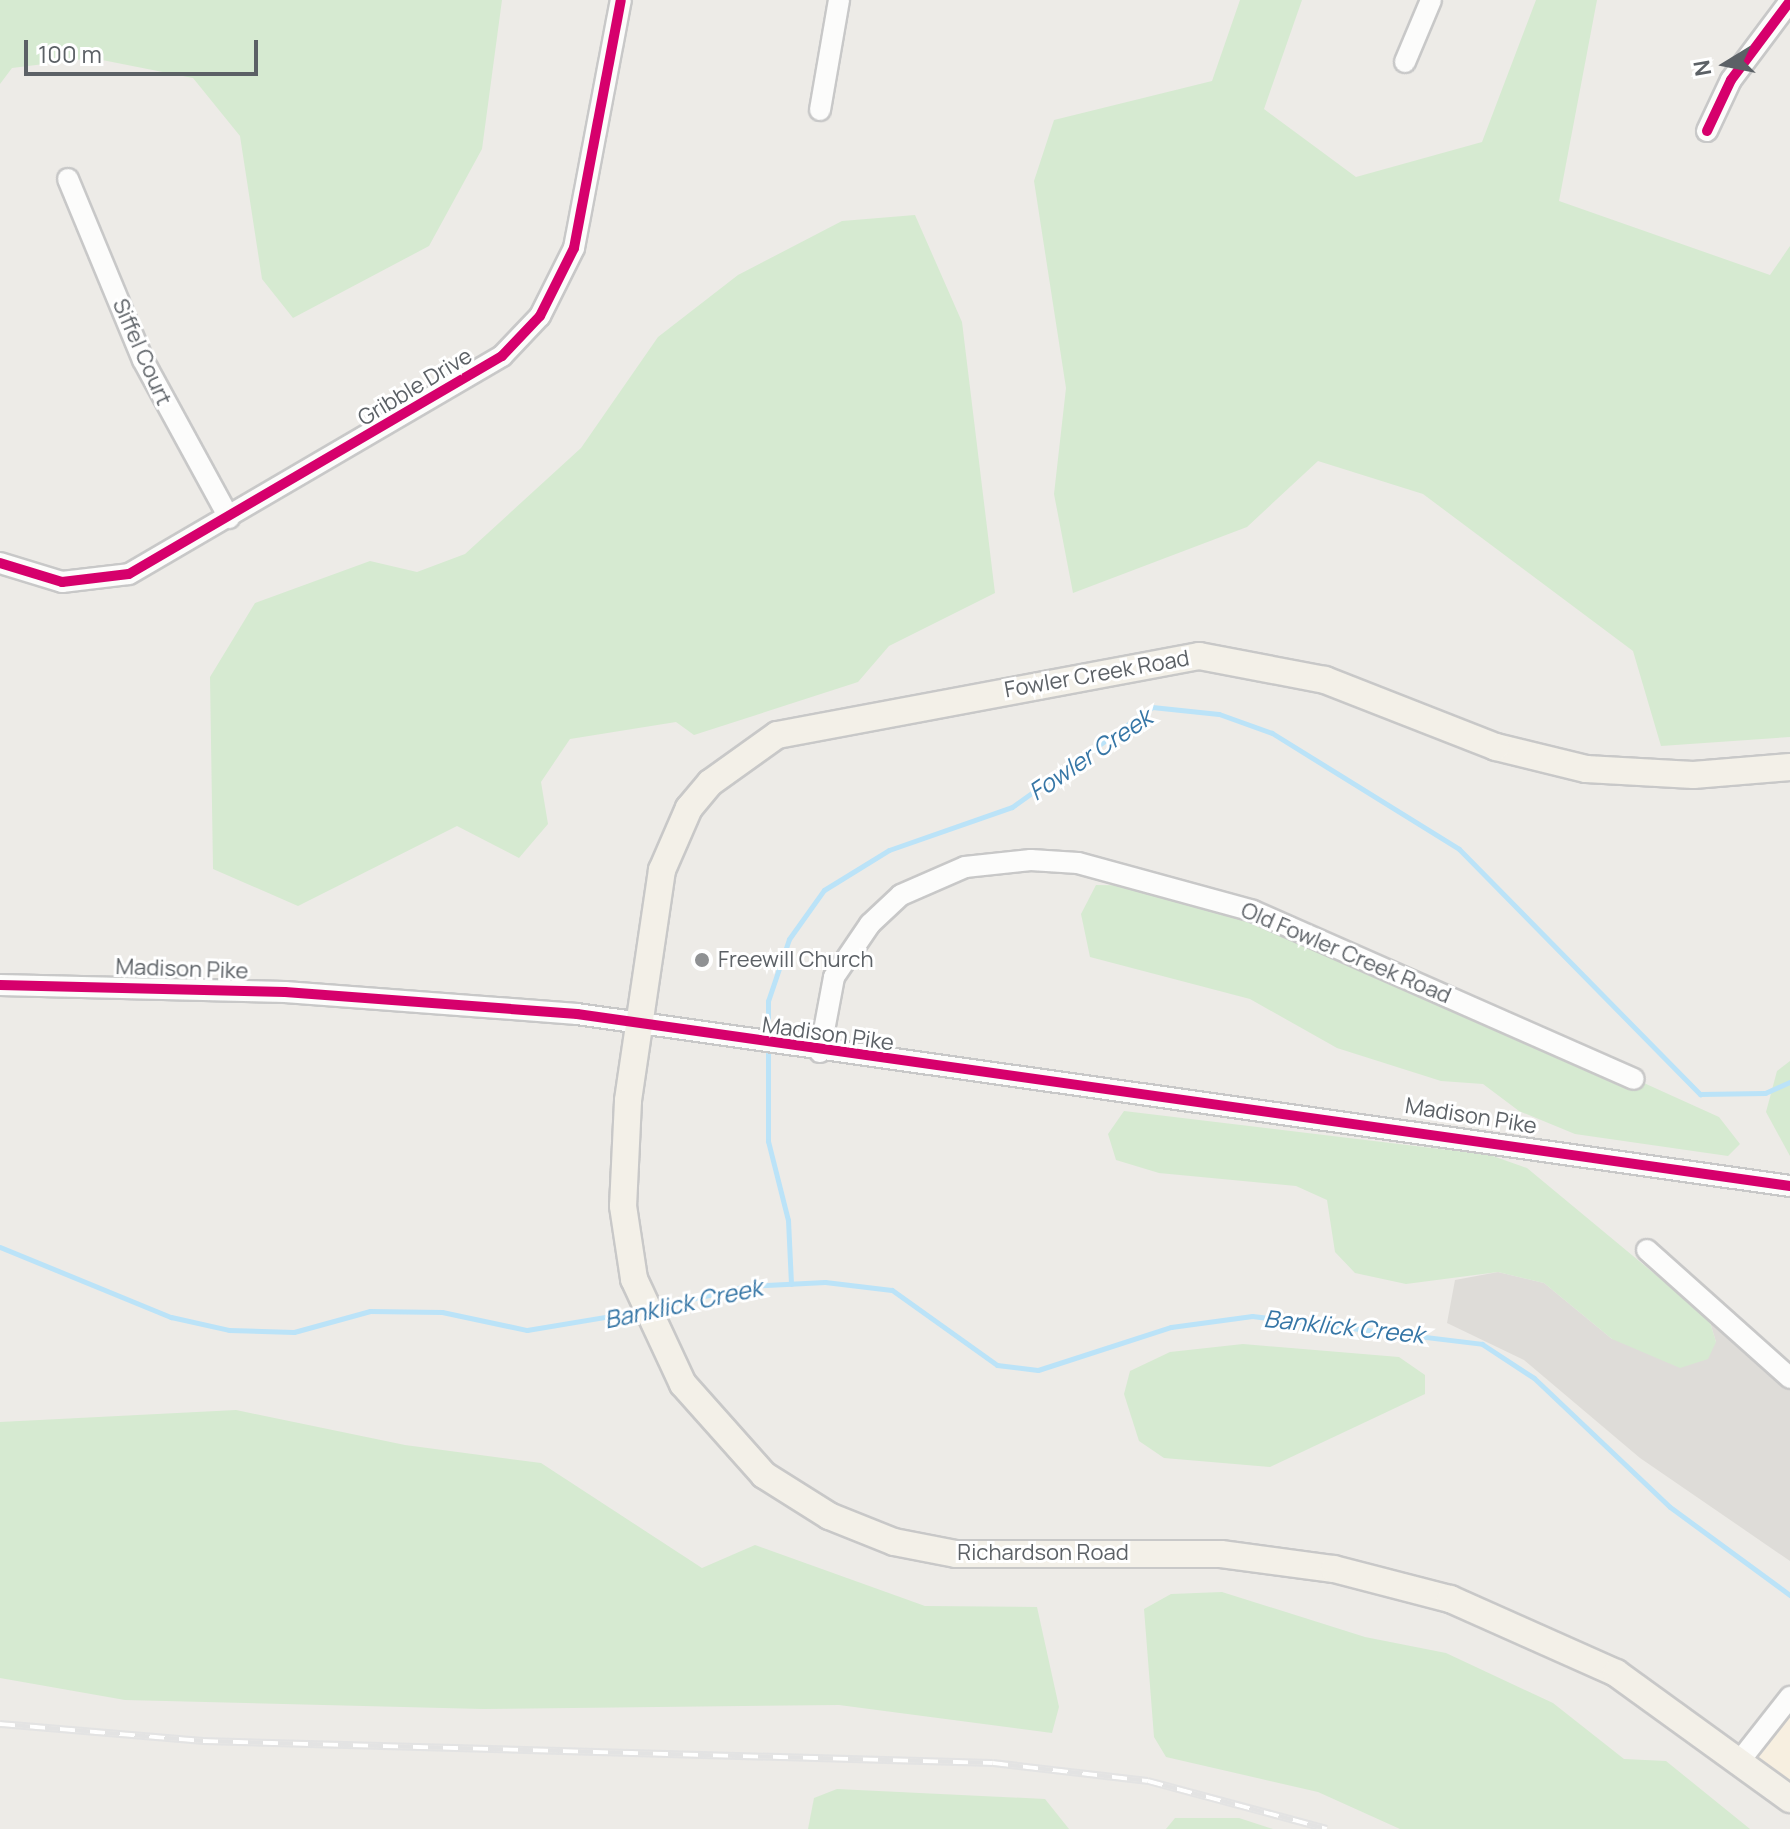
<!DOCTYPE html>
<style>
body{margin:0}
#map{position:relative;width:1790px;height:1829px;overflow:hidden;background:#edebe7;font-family:Manrope,sans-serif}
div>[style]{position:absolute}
.commercial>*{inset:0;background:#f7efe0}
.industrial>*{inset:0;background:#dedcd8}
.green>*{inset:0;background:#d6ead1}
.stream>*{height:5px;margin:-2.5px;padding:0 2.5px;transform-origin:2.5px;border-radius:2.5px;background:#bbe3f8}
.roads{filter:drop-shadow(2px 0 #c8c8c8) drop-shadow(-2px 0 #c8c8c8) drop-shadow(0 2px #c8c8c8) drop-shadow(0 -2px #c8c8c8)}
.minor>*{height:20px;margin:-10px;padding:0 10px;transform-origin:10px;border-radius:10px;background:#fcfcfb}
.major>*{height:26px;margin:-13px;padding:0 13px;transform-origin:13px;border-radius:13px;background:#f3f0e8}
.rail>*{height:8px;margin-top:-4px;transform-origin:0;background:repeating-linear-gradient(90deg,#fff 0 15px,#e3e3e3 0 30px);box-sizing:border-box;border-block:2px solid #e3e3e3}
.cycleway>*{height:10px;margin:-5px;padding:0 5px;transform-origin:5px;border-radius:5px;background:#d6006c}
.dots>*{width:22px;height:22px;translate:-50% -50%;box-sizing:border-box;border:4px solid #fff;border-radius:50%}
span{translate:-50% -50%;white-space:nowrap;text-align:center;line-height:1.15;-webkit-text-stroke:6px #fff;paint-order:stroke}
.street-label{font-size:22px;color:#5c6166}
.poi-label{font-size:22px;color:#5c6166}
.left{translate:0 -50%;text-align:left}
.water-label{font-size:24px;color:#3676a6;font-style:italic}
.north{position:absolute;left:1686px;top:24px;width:80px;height:80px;-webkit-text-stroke:6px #fff;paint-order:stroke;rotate:260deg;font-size:22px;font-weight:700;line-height:32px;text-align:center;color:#5c6166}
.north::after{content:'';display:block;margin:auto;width:28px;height:36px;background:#5c6166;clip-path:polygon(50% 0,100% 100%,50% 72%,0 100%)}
.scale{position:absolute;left:24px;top:40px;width:234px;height:36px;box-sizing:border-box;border:4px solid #5c6166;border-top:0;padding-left:10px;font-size:24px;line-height:28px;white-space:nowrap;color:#5c6166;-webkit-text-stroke:6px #fff;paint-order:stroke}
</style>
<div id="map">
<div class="commercial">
<i style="clip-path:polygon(1790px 1697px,1790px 1799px,1742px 1758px)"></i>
</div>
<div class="industrial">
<i style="clip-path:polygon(1498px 1272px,1544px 1283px,1612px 1339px,1716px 1342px,1709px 1319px,1716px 1313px,1790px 1378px,1790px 1561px,1640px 1458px,1524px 1360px,1447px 1323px,1455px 1280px)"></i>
</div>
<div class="green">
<i style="clip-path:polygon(0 0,502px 0,482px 149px,429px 246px,293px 318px,262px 279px,240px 136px,193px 78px,92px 58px,12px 68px,0 84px)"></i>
<i style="clip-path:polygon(1240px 0,1302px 0,1264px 109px,1356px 177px,1482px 142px,1536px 0,1597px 0,1559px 201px,1770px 275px,1790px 246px,1790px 737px,1661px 746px,1633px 651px,1423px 494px,1318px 461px,1247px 527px,1073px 593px,1054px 494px,1066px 388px,1034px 181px,1054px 120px,1212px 81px)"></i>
<i style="clip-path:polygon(915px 215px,962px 322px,995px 593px,889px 646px,858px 682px,694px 735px,676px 722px,570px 739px,541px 782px,548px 824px,519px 858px,457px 826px,298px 906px,213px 869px,210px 677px,255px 603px,370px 561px,417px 572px,465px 554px,581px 448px,658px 337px,738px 275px,842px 221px)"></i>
<i style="clip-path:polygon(1096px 885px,1171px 886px,1412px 978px,1719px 1117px,1740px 1144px,1728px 1156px,1575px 1134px,1519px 1111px,1483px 1084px,1441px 1081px,1337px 1048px,1250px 999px,1090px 957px,1081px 914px)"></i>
<i style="clip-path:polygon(1790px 1061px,1790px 1156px,1766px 1112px,1777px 1071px)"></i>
<i style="clip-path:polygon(1124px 1111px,1490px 1155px,1527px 1168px,1709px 1319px,1716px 1342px,1708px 1359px,1680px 1368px,1612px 1339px,1544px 1283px,1498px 1272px,1406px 1284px,1355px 1273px,1335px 1252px,1327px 1200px,1296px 1186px,1159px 1173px,1116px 1160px,1108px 1134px)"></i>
<i style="clip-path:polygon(1243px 1344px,1399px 1357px,1425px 1375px,1425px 1394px,1270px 1467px,1164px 1458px,1139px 1441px,1124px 1394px,1130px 1371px,1170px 1352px)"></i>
<i style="clip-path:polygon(236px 1410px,405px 1445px,541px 1463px,702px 1568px,755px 1545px,925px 1606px,1037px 1607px,1059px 1707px,1052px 1733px,839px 1705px,483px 1709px,125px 1700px,0 1678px,0 1422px)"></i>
<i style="clip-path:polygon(1222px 1592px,1365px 1637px,1446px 1653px,1553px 1703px,1624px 1759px,1666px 1761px,1750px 1829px,1400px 1829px,1318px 1792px,1166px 1757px,1154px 1737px,1144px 1609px,1171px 1594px)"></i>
<i style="clip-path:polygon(837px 1789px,1045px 1799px,1069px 1829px,808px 1829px,814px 1798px)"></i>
<i style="clip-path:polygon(1175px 1818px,1239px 1818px,1273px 1829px,1166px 1829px)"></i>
</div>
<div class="stream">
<i style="left:768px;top:1035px;width:34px;rotate:-90deg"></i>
<i style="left:768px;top:1001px;width:65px;rotate:-71.3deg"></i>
<i style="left:789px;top:939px;width:60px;rotate:-54.5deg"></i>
<i style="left:824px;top:890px;width:76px;rotate:-31.6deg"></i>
<i style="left:889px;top:850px;width:130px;rotate:-19.3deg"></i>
<i style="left:1012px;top:807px;width:172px;rotate:-35.5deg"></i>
<i style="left:1152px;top:707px;width:67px;rotate:6deg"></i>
<i style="left:1219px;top:714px;width:56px;rotate:19.7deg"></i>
<i style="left:1272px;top:733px;width:220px;rotate:31.8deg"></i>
<i style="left:1459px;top:849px;width:344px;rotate:45.5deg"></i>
<i style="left:1700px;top:1094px;width:65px;rotate:-0.9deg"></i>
<i style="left:1765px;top:1093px;width:27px;rotate:-24deg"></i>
<i style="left:768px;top:1045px;width:96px;rotate:90deg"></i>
<i style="left:768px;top:1141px;width:81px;rotate:75.8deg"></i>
<i style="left:788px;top:1220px;width:64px;rotate:87.3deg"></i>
<i style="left:0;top:1247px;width:185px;rotate:22.3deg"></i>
<i style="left:171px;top:1317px;width:59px;rotate:12.6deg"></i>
<i style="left:229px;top:1330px;width:65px;rotate:1.8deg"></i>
<i style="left:294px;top:1332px;width:79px;rotate:-15.4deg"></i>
<i style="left:370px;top:1311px;width:72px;rotate:0.8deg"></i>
<i style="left:442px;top:1312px;width:87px;rotate:12deg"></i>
<i style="left:527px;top:1330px;width:116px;rotate:-9.5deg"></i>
<i style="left:654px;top:1308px;width:95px;rotate:-13.4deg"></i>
<i style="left:746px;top:1286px;width:79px;rotate:-2.9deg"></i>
<i style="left:825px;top:1282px;width:67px;rotate:6.8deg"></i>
<i style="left:892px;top:1290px;width:129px;rotate:35.5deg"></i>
<i style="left:997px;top:1365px;width:41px;rotate:7deg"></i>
<i style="left:1038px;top:1370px;width:140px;rotate:-17.9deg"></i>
<i style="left:1171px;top:1327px;width:82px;rotate:-7.7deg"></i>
<i style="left:1252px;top:1316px;width:232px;rotate:6.9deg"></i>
<i style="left:1482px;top:1344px;width:62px;rotate:33.2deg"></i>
<i style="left:1534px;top:1378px;width:187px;rotate:43.5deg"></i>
<i style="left:1670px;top:1507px;width:149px;rotate:36.3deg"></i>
</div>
<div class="roads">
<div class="minor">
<i style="left:1405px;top:62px;width:67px;rotate:-67.2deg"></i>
<i style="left:820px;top:110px;width:112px;rotate:-80.2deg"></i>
<i style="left:1707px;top:131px;width:56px;rotate:-64.8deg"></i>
<i style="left:1731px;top:80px;width:99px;rotate:-53.2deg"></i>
<i style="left:68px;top:179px;width:196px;rotate:67.5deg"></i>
<i style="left:143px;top:360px;width:180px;rotate:61.4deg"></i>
<i style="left:0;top:563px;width:65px;rotate:17deg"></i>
<i style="left:62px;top:582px;width:67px;rotate:-6.8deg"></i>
<i style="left:129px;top:574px;width:432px;rotate:-30.3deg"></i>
<i style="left:502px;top:356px;width:55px;rotate:-46.5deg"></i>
<i style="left:540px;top:316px;width:76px;rotate:-63.4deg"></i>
<i style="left:574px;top:248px;width:252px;rotate:-79.3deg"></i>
<i style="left:0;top:985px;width:285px;rotate:1.4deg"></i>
<i style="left:285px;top:992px;width:293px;rotate:4.3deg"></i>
<i style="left:577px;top:1014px;width:1225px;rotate:8.07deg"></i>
<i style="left:820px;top:1052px;width:76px;rotate:-79.4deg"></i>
<i style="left:834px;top:977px;width:64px;rotate:-55.8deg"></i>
<i style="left:870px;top:924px;width:42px;rotate:-43.1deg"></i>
<i style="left:901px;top:895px;width:70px;rotate:-23.6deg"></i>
<i style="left:965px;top:867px;width:66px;rotate:-6.1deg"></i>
<i style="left:1031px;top:860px;width:47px;rotate:3.7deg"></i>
<i style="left:1078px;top:863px;width:181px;rotate:15.3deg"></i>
<i style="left:1253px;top:911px;width:416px;rotate:23.8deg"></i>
<i style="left:1647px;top:1250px;width:192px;rotate:41.8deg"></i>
<i style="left:1742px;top:1758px;width:78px;rotate:-51.8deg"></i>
</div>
<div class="major">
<i style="left:1790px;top:767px;width:97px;rotate:175.3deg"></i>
<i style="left:1693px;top:775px;width:107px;rotate:-176.8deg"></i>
<i style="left:1586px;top:769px;width:93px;rotate:-166.3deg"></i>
<i style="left:1496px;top:747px;width:184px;rotate:-158.6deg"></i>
<i style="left:1325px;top:680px;width:128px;rotate:-169.2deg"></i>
<i style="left:1199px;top:656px;width:429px;rotate:169.4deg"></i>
<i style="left:777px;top:735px;width:82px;rotate:144.4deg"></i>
<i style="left:710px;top:783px;width:33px;rotate:130deg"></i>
<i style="left:689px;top:808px;width:68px;rotate:113.5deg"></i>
<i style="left:662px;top:870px;width:233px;rotate:98.4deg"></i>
<i style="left:628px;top:1101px;width:105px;rotate:92.7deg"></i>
<i style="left:623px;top:1206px;width:74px;rotate:81.4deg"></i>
<i style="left:634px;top:1279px;width:116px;rotate:65deg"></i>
<i style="left:683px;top:1384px;width:122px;rotate:48.3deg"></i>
<i style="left:764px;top:1475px;width:77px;rotate:32.2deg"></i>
<i style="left:829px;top:1516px;width:70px;rotate:21.8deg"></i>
<i style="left:894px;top:1542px;width:63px;rotate:11deg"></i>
<i style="left:956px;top:1554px;width:265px"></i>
<i style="left:1221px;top:1554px;width:114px;rotate:7.6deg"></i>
<i style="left:1334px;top:1569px;width:120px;rotate:14.5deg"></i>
<i style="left:1450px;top:1599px;width:182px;rotate:24deg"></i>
<i style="left:1616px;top:1673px;width:215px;rotate:35.9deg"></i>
</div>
</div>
<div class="rail">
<i style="left:0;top:1724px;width:204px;rotate:4.8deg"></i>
<i style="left:203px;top:1741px;width:790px;rotate:1.6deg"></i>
<i style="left:993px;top:1763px;width:156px;rotate:6.6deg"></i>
<i style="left:1148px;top:1781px;width:185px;rotate:15deg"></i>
</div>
<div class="cycleway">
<i style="left:1707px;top:131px;width:56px;rotate:-64.8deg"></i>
<i style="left:1731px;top:80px;width:99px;rotate:-53.2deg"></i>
<i style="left:0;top:563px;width:65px;rotate:17deg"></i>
<i style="left:62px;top:582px;width:67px;rotate:-6.8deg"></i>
<i style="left:129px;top:574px;width:432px;rotate:-30.3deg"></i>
<i style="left:502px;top:356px;width:55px;rotate:-46.5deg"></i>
<i style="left:540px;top:316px;width:76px;rotate:-63.4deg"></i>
<i style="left:574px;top:248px;width:252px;rotate:-79.3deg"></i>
<i style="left:0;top:985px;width:285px;rotate:1.4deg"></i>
<i style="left:285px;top:992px;width:293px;rotate:4.3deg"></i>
<i style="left:577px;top:1014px;width:1225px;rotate:8.07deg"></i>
</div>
<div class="dots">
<i style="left:702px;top:960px;background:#8f9193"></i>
</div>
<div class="street-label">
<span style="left:142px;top:352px;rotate:66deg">Siffel Court</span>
<span style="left:415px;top:387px;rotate:-31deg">Gribble Drive</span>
<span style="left:1097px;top:674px;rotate:-10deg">Fowler Creek Road</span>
<span style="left:1346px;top:953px;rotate:23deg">Old Fowler Creek Road</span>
<span style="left:182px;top:969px;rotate:2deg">Madison Pike</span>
<span style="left:828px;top:1034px;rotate:8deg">Madison Pike</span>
<span style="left:1471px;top:1116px;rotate:9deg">Madison Pike</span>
<span style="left:1043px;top:1553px">Richardson Road</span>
</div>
<div class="poi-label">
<span class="left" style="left:718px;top:960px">Freewill Church</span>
</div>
<div class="water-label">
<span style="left:1090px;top:754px;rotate:-34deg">Fowler Creek</span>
<span style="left:683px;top:1303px;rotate:-12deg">Banklick Creek</span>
<span style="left:1344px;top:1326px;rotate:6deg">Banklick Creek</span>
</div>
<div class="north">N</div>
<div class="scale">100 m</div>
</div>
